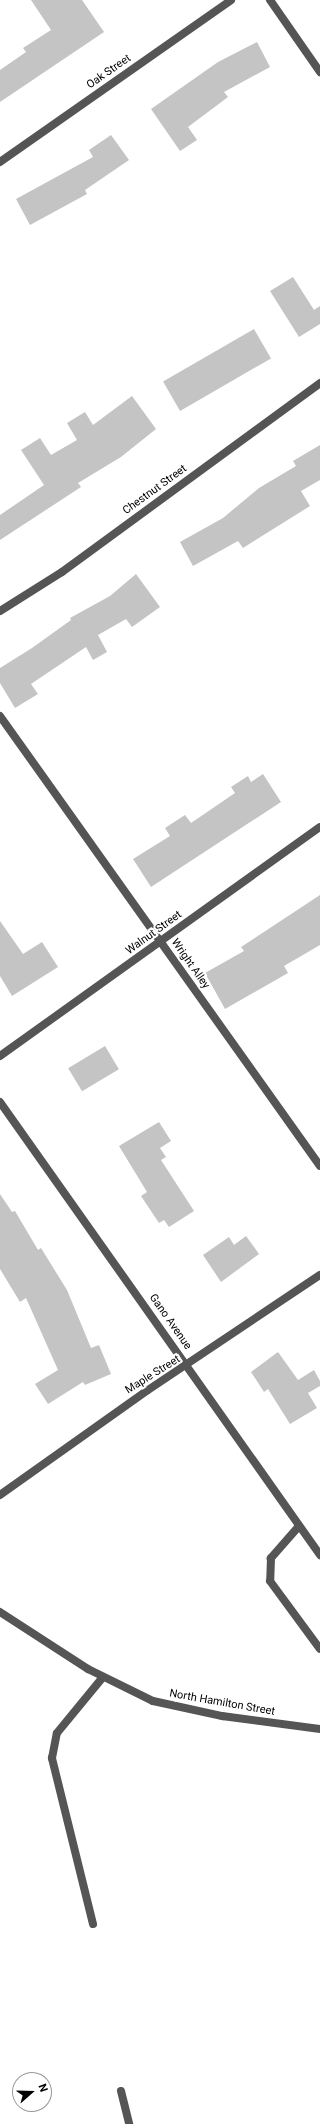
<!DOCTYPE html>
<style>
body{margin:0}
#map{position:relative;width:320px;height:2124px;overflow:hidden;background:#fff;font-family:Roboto,sans-serif}
div>[style]{position:absolute}
.building>*{inset:0;background:#c4c4c4;transform-origin:0 0}
.lane>*{height:8px;margin:-4px;padding:0 4px;transform-origin:4px;border-radius:4px;background:#555}
.street>*{height:8px;margin:-4px;padding:0 4px;transform-origin:4px;border-radius:4px;background:#555}
span{translate:-50% -50%;white-space:nowrap;text-align:center;line-height:1.15;-webkit-text-stroke:4px #fff;paint-order:stroke}
.street-label{font-size:11px;color:#000}
.north{position:absolute;left:12px;top:2072px;width:40px;height:40px;box-sizing:border-box;background:#fff;border:1px solid #999;border-radius:50%;rotate:70deg;font-size:11px;font-weight:700;line-height:16px;text-align:center;color:#000}
.north::after{content:'';display:block;margin:auto;width:14px;height:18px;background:#000;clip-path:polygon(50% 0,100% 100%,50% 72%,0 100%)}
</style>
<div id="map">
<div class="building">
<i style="clip-path:polygon(31px 0,82px 0,104px 32px,0 102px,0 70px,26px 52px,23px 48px,51px 30px)"></i>
<i style="clip-path:polygon(257px 42px,270px 67px,224px 92px,228px 97px,188px 127px,197px 140px,180px 151px,151px 109px,218px 62px)"></i>
<i style="clip-path:polygon(111px 135px,129px 160px,85px 190px,87px 194px,30px 225px,16px 199px,93px 157px,89px 150px)"></i>
<i style="clip-path:polygon(293px 277px,314px 310px,320px 306px,320px 324px,299px 337px,270px 291px)"></i>
<i style="left:254px;top:329px;width:34px;height:105px;rotate:60deg"></i>
<i style="clip-path:polygon(132px 396px,156px 429px,121px 457px,78px 483px,81px 487px,0 540px,0 515px,44px 485px,21px 450px,40px 438px,51px 455px,77px 440px,67px 423px,85px 412px,93px 425px)"></i>
<i style="clip-path:polygon(320px 445px,320px 480px,301px 491px,310px 506px,243px 548px,238px 541px,193px 566px,180px 542px,223px 518px,259px 488px,296px 466px,293px 461px)"></i>
<i style="clip-path:polygon(136px 574px,160px 607px,132px 627px,126px 619px,98px 635px,107px 652px,93px 660px,86px 647px,31px 684px,38px 694px,15px 708px,0 683px,0 668px,32px 648px,71px 620px,70px 618px,110px 596px)"></i>
<i style="clip-path:polygon(263px 774px,281px 802px,151px 887px,133px 859px,170px 836px,165px 828px,185px 815px,191px 823px,235px 793px,231px 787px,248px 776px,251px 782px)"></i>
<i style="clip-path:polygon(320px 895px,320px 945px,284px 966px,288px 973px,225px 1009px,205px 973px,244px 951px,241px 947px)"></i>
<i style="clip-path:polygon(0 921px,23px 954px,42px 942px,58px 967px,12px 996px,0 976px)"></i>
<i style="left:105px;top:1046px;width:27px;height:43px;rotate:59deg"></i>
<i style="clip-path:polygon(159px 1122px,171px 1141px,160px 1148px,166px 1157px,161px 1160px,194px 1211px,169px 1227px,164px 1220px,159px 1223px,141px 1196px,147px 1192px,119px 1146px)"></i>
<i style="clip-path:polygon(0 1194px,12px 1212px,15px 1211px,38px 1250px,41px 1248px,67px 1290px,91px 1348px,99px 1345px,111px 1374px,85px 1385px,83px 1382px,48px 1404px,35px 1384px,58px 1370px,26px 1298px,20px 1302px,0 1269px)"></i>
<i style="clip-path:polygon(246px 1236px,259px 1254px,221px 1282px,203px 1255px,229px 1237px,234px 1245px)"></i>
<i style="clip-path:polygon(278px 1352px,298px 1380px,314px 1370px,320px 1381px,320px 1386px,308px 1393px,317px 1408px,290px 1424px,268px 1389px,264px 1392px,251px 1372px)"></i>
</div>
<div class="lane">
<i style="left:0;top:716px;width:552px;rotate:54.58deg"></i>
<i style="left:299px;top:1526px;width:43px;rotate:131.2deg"></i>
<i style="left:271px;top:1558px;width:23px;rotate:92deg"></i>
<i style="left:270px;top:1581px;width:84px;rotate:53.7deg"></i>
<i style="left:93px;top:1924px;width:171px;rotate:-103.9deg"></i>
<i style="left:52px;top:1758px;width:25px;rotate:-79deg"></i>
<i style="left:57px;top:1733px;width:72px;rotate:-50.6deg"></i>
</div>
<div class="street">
<i style="left:270px;top:0;width:88px;rotate:55.2deg"></i>
<i style="left:0;top:162px;width:282px;rotate:-35deg"></i>
<i style="left:0;top:611px;width:73px;rotate:-32.2deg"></i>
<i style="left:62px;top:572px;width:320px;rotate:-36.2deg"></i>
<i style="left:0;top:1056px;width:393px;rotate:-35.6deg"></i>
<i style="left:0;top:1102px;width:555px;rotate:54.76deg"></i>
<i style="left:0;top:1495px;width:181px;rotate:-35.4deg"></i>
<i style="left:148px;top:1390px;width:207px;rotate:-33.8deg"></i>
<i style="left:0;top:1612px;width:105px;rotate:32.9deg"></i>
<i style="left:88px;top:1669px;width:72px;rotate:26.2deg"></i>
<i style="left:153px;top:1701px;width:71px;rotate:12.3deg"></i>
<i style="left:222px;top:1716px;width:99px;rotate:7.6deg"></i>
<i style="left:121px;top:2091px;width:34px;rotate:76deg"></i>
</div>
<div class="street-label">
<span style="left:109px;top:72px;rotate:-35deg">Oak Street</span>
<span style="left:155px;top:490px;rotate:-36deg">Chestnut Street</span>
<span style="left:154px;top:933px;rotate:-36deg">Walnut Street</span>
<span style="left:190px;top:964px;rotate:55deg">Wright Alley</span>
<span style="left:170px;top:1322px;rotate:55deg">Gano Avenue</span>
<span style="left:153px;top:1375px;rotate:-32deg">Maple Street</span>
<span style="left:222px;top:1703px;rotate:10deg">North Hamilton Street</span>
</div>
<div class="north">N</div>
</div>
